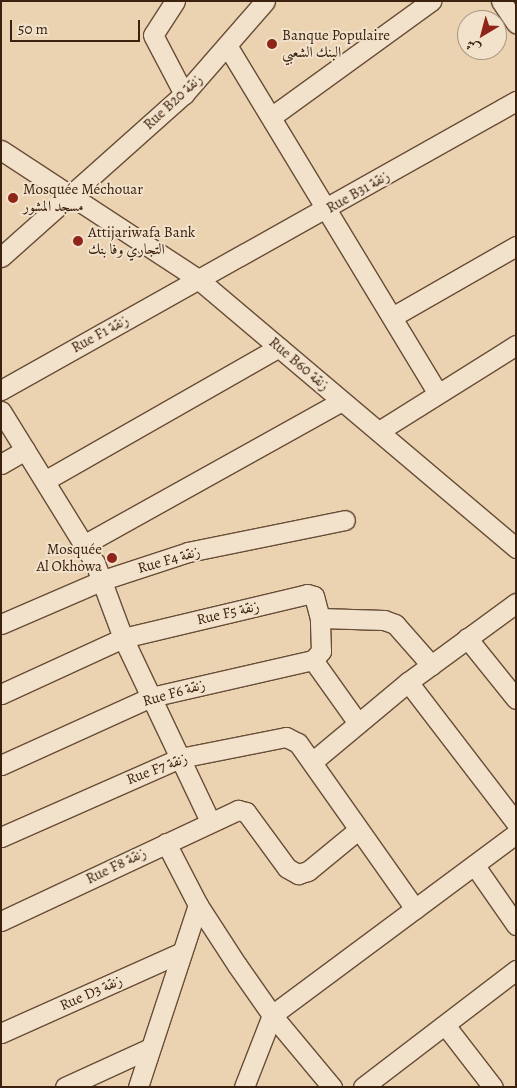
<!DOCTYPE html>
<meta charset="utf-8">
<style>
body{margin:0}
#map{position:relative;width:517px;height:1088px;overflow:hidden;background:#ebd2b0;font-family:Alegreya,Amiri,serif}
div>[style]{position:absolute}
.roads{filter:drop-shadow(1px 0 #684d37) drop-shadow(-1px 0 #684d37) drop-shadow(0 1px #684d37) drop-shadow(0 -1px #684d37)}
.minor>*{height:19px;margin:-9.5px;padding:0 9.5px;transform-origin:9.5px;border-radius:9.5px;background:#f2e2cc}
.dots>*{width:14px;height:14px;translate:-50% -50%;box-sizing:border-box;border:2px solid #f2e2cc;border-radius:50%}
span{translate:-50% -50%;white-space:nowrap;text-align:center;line-height:1.15;-webkit-text-stroke:4px #f2e2cc;paint-order:stroke}
.poi-label{font-size:15px;color:#3c210f}
.left{translate:0 -50%;text-align:left}
.right{translate:-100% -50%;text-align:right}
.street-label{font-size:15px;color:#3c210f}
.frame{position:absolute;inset:0;border:2px solid #3c210f;pointer-events:none}
.north{position:absolute;left:457px;top:10px;width:50px;height:50px;box-sizing:border-box;background:#f2e2cc;border:1px solid #a99580;border-radius:50%;rotate:217deg;font-size:14px;font-weight:700;line-height:20px;text-align:center;color:#3c210f}
.north::after{content:'';display:block;margin:auto;width:18px;height:22px;background:#8f2418;clip-path:polygon(50% 0,100% 100%,50% 72%,0 100%)}
.scale{position:absolute;left:10px;top:20px;width:130px;height:22px;box-sizing:border-box;border:2px solid #3c210f;border-top:0;padding-left:6px;font-size:15px;line-height:18px;white-space:nowrap;color:#3c210f;-webkit-text-stroke:4px #f2e2cc;paint-order:stroke}
</style>
<div id="map">
<div class="roads">
<div class="minor">
<i style="left:175px;top:1px;width:40px;rotate:122.9deg"></i>
<i style="left:153px;top:35px;width:67px;rotate:62.3deg"></i>
<i style="left:501px;top:1px;width:27px;rotate:56deg"></i>
<i style="left:228px;top:47px;width:403px;rotate:58.8deg"></i>
<i style="left:271px;top:117px;width:198px;rotate:-35.9deg"></i>
<i style="left:1px;top:150px;width:235px;rotate:33.2deg"></i>
<i style="left:198px;top:279px;width:417px;rotate:40.2deg"></i>
<i style="left:1px;top:257px;width:245px;rotate:-41.7deg"></i>
<i style="left:184px;top:94px;width:123px;rotate:-48.9deg"></i>
<i style="left:392px;top:317px;width:143px;rotate:-29.8deg"></i>
<i style="left:1px;top:390px;width:591px;rotate:-29.3deg"></i>
<i style="left:1px;top:411px;width:179px;rotate:58.3deg"></i>
<i style="left:95px;top:563px;width:80px;rotate:69.5deg"></i>
<i style="left:123px;top:638px;width:203px;rotate:64.6deg"></i>
<i style="left:379px;top:431px;width:162px;rotate:-32.1deg"></i>
<i style="left:1px;top:464px;width:28px;rotate:-30deg"></i>
<i style="left:46px;top:480px;width:268px;rotate:-29.7deg"></i>
<i style="left:85px;top:544px;width:294px;rotate:-29.1deg"></i>
<i style="left:1px;top:624px;width:111px;rotate:-23.3deg"></i>
<i style="left:103px;top:580px;width:89px;rotate:-18.2deg"></i>
<i style="left:188px;top:552px;width:160px;rotate:-11.5deg"></i>
<i style="left:467px;top:638px;width:78px;rotate:51.2deg"></i>
<i style="left:313px;top:660px;width:77px;rotate:54.5deg"></i>
<i style="left:408px;top:682px;width:178px;rotate:52.5deg"></i>
<i style="left:1px;top:694px;width:134px;rotate:-24.7deg"></i>
<i style="left:123px;top:638px;width:189px;rotate:-13.4deg"></i>
<i style="left:307px;top:594px;width:7px;rotate:16deg"></i>
<i style="left:314px;top:596px;width:23px;rotate:75deg"></i>
<i style="left:320px;top:618px;width:64px;rotate:1.8deg"></i>
<i style="left:384px;top:620px;width:12px;rotate:20deg"></i>
<i style="left:395px;top:624px;width:55px;rotate:48.7deg"></i>
<i style="left:312px;top:762px;width:125px;rotate:-39.8deg"></i>
<i style="left:408px;top:682px;width:134px;rotate:-36.2deg"></i>
<i style="left:1px;top:765px;width:165px;rotate:-24.4deg"></i>
<i style="left:151px;top:697px;width:166px;rotate:-12.9deg"></i>
<i style="left:313px;top:660px;width:12px;rotate:-48deg"></i>
<i style="left:321px;top:651px;width:33px;rotate:-92deg"></i>
<i style="left:1px;top:837px;width:196px;rotate:-23.8deg"></i>
<i style="left:180px;top:758px;width:108px;rotate:-11.2deg"></i>
<i style="left:286px;top:737px;width:13px;rotate:27deg"></i>
<i style="left:298px;top:743px;width:203px;rotate:54.8deg"></i>
<i style="left:166px;top:843px;width:70px;rotate:62.7deg"></i>
<i style="left:198px;top:905px;width:72px;rotate:57deg"></i>
<i style="left:237px;top:965px;width:61px;rotate:55deg"></i>
<i style="left:272px;top:1015px;width:94px;rotate:50.2deg"></i>
<i style="left:475px;top:866px;width:72px;rotate:55.2deg"></i>
<i style="left:1px;top:921px;width:262px;rotate:-25.1deg"></i>
<i style="left:238px;top:810px;width:8px;rotate:14deg"></i>
<i style="left:246px;top:812px;width:69px;rotate:53.8deg"></i>
<i style="left:287px;top:868px;width:13px;rotate:29deg"></i>
<i style="left:298px;top:874px;width:10px;rotate:-17deg"></i>
<i style="left:308px;top:871px;width:65px;rotate:-39.4deg"></i>
<i style="left:445px;top:1025px;width:78px;rotate:52.3deg"></i>
<i style="left:1px;top:1033px;width:198px;rotate:-24.1deg"></i>
<i style="left:65px;top:1087px;width:94px;rotate:-24.6deg"></i>
<i style="left:138px;top:1087px;width:192px;rotate:-71.8deg"></i>
<i style="left:244px;top:1087px;width:77px;rotate:-68.7deg"></i>
<i style="left:272px;top:1015px;width:304px;rotate:-36.6deg"></i>
<i style="left:363px;top:1087px;width:193px;rotate:-37.4deg"></i>
</div>
</div>
<div class="dots">
<i style="left:272px;top:44px;background:#8f2418"></i>
<i style="left:13px;top:198px;background:#8f2418"></i>
<i style="left:78px;top:241px;background:#8f2418"></i>
<i style="left:112px;top:558px;background:#8f2418"></i>
</div>
<div class="poi-label">
<span class="left" style="left:282px;top:44px">Banque Populaire<br>البنك الشعبي</span>
<span class="left" style="left:23px;top:198px">Mosquée Méchouar<br>مسجد المشور</span>
<span class="left" style="left:88px;top:241px">Attijariwafa Bank<br>التجاري وفا بنك</span>
<span class="right" style="left:102px;top:558px">Mosquée<br>Al Okhowa</span>
</div>
<div class="street-label">
<span style="left:173px;top:102px;rotate:-43deg">Rue B20 زنقة</span>
<span style="left:358px;top:192px;rotate:-30deg">Rue B31 زنقة</span>
<span style="left:100px;top:334px;rotate:-29deg">Rue F1 زنقة</span>
<span style="left:299px;top:364px;rotate:40deg">Rue B60 زنقة</span>
<span style="left:169px;top:560px;rotate:-16deg">Rue F4 زنقة</span>
<span style="left:228px;top:613px;rotate:-13deg">Rue F5 زنقة</span>
<span style="left:174px;top:693px;rotate:-16deg">Rue F6 زنقة</span>
<span style="left:157px;top:769px;rotate:-21deg">Rue F7 زنقة</span>
<span style="left:116px;top:866px;rotate:-26deg">Rue F8 زنقة</span>
<span style="left:91px;top:993px;rotate:-24deg">Rue D3 زنقة</span>
</div>
<div class="frame"></div>
<div class="north">ش</div>
<div class="scale">50 m</div>
</div>
